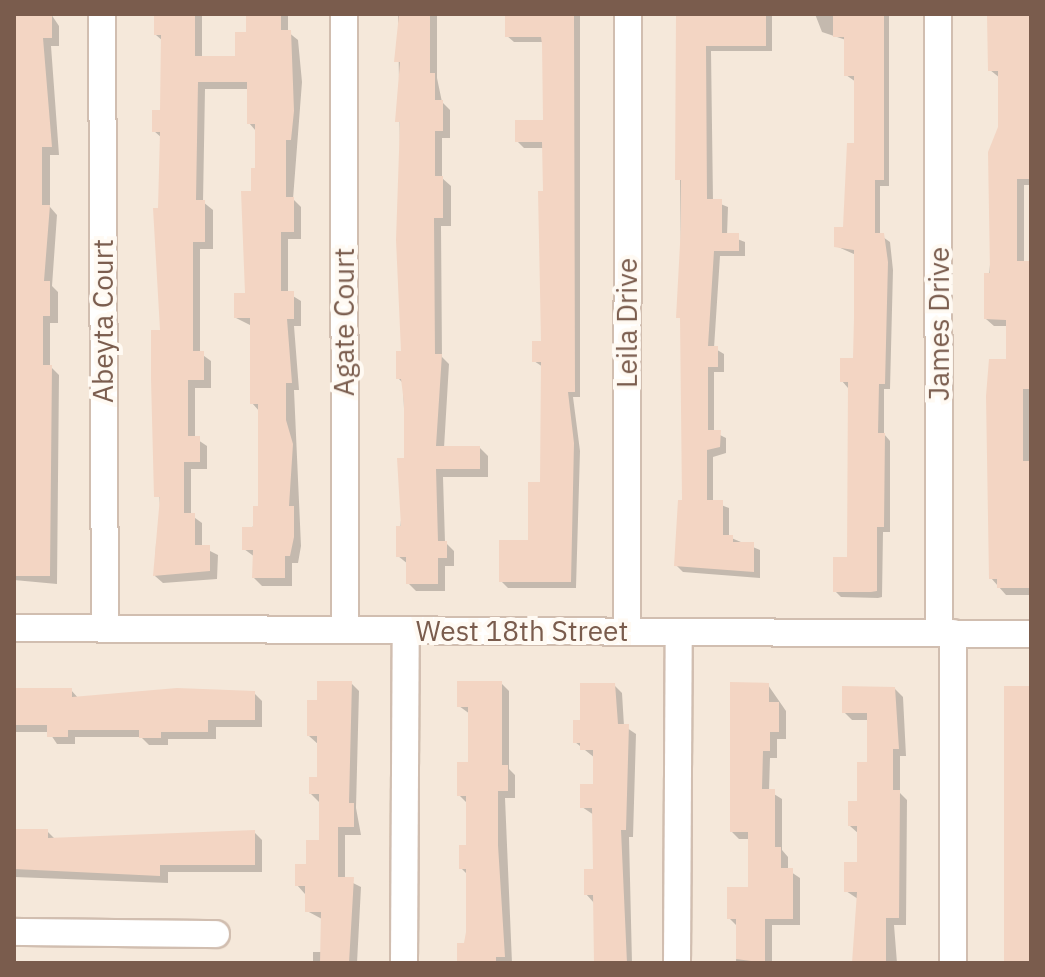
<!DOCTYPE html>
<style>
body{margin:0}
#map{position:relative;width:1045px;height:977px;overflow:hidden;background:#fdf6ec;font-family:"IBM Plex Sans",sans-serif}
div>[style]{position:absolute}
.residential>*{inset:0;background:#f5e8da;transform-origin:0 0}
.shadow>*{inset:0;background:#0003}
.building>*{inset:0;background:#f3d5c3;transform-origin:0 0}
.roads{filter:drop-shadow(2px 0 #d1beb0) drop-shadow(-2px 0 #d1beb0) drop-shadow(0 2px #d1beb0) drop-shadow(0 -2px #d1beb0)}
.minor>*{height:26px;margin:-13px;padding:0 13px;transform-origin:13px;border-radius:13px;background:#fff}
span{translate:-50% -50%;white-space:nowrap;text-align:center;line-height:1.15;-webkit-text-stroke:8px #fffaf3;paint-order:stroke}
.street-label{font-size:28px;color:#7a5c4d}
.frame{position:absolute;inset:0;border:16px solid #7a5c4d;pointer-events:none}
</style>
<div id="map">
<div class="residential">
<i style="left:14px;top:14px;width:1017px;height:949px"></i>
</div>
<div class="shadow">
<i style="clip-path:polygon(14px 14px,51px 14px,59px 26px,59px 46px,51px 46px,59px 155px,50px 155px,50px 207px,57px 215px,52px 286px,58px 292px,58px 323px,50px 323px,50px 366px,59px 375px,57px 584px,14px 580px)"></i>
<i style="clip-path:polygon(156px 14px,202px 14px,202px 58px,237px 58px,248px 34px,248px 14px,288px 14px,288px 32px,298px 40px,302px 82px,293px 199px,301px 207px,301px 239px,288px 239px,288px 293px,301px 301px,301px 326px,294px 326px,299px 390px,294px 390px,301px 546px,298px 563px,292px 563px,292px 586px,262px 586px,254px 578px,255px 557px,244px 549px,260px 508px,260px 412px,252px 403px,252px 326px,236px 318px,247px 295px,257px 170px,257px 132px,249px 123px,249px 89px,205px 89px,203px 202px,213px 210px,213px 249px,200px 249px,200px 353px,211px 361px,211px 388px,195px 388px,195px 438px,207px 446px,207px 469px,191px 469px,191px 515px,202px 523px,202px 547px,218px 555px,217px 579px,163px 583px,155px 576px,156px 543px,162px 543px,153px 379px,162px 332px,162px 138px,154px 131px,162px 112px,163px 41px,156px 35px)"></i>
<i style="clip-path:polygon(398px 14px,437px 14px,437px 78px,442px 102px,450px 110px,450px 138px,442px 138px,442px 178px,451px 186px,451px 226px,441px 226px,442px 357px,449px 364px,444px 448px,480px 448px,488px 456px,488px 477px,443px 477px,445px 542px,454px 551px,454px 566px,445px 566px,445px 591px,416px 591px,408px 583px,408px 564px,398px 556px,406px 460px,403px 383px,398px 378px,403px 353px)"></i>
<i style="clip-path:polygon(507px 14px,580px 14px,580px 397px,573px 397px,580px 451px,576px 588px,508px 588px,501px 581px,530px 542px,542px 484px,543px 367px,534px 361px,543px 343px,545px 148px,524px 148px,517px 141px,545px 122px,544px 42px,514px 42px,507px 36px)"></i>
<i style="clip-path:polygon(678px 14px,772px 14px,772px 51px,711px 51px,713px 201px,728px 207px,727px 235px,745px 242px,745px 256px,720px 256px,714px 348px,724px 354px,724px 372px,714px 372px,714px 432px,726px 438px,726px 453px,713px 457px,713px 502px,729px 508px,729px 537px,760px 550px,760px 578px,683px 572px,676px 565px,684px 502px)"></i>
<i style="clip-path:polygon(815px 14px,889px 14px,889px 186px,880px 186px,880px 235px,890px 242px,893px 270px,890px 389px,884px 389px,884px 434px,890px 441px,890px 532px,883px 532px,882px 597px,878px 598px,841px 597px,835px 591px,849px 559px,848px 388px,842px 381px,855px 360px,856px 255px,836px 246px,845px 229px,856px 145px,856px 82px,846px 75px,846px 40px,822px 32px)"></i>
<i style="clip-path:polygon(999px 14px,1031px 17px,1031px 185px,1024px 185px,1024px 263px,1031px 266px,1031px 595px,1006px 595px,991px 578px,1008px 361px,1008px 326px,994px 326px,986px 319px,1000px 128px,1000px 78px,990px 70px)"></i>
<i style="clip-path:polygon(351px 683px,359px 691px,356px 808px,361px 835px,345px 835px,345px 879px,361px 887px,357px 963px,313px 963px,313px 952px,322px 952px,322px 919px,307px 911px,305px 894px,297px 885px,321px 842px,319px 802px,311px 794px,319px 779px,319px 745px,309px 736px,319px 702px)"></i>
<i style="clip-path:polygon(501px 683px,509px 691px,509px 769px,515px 775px,515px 798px,505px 798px,512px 963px,459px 963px,468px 932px,468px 875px,461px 868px,468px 847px,468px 804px,459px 795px,470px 764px,470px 714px,459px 706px)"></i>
<i style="clip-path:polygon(614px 685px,622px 693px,624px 726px,636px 734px,633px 837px,629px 837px,632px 963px,596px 963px,595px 904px,586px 894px,595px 871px,594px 815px,582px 807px,595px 786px,595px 758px,575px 742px,582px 722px)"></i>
<i style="clip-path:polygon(768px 685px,786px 711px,786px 739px,777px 739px,777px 758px,770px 758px,769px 791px,782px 799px,782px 850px,788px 857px,788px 870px,800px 878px,800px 925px,772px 925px,772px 963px,736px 963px,737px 926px,729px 918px,750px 889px,750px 839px,739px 839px,732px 832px)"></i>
<i style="clip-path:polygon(895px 689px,903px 697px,906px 756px,900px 756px,900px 793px,907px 800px,906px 925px,894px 925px,897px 963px,855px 963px,858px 899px,846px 891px,859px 864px,859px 834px,850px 826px,869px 764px,869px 720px,852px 720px,844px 712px)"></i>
<i style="clip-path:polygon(14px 690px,71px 690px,79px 699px,254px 693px,262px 701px,262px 727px,216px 727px,216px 739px,168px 739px,168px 745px,149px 745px,141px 737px,75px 737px,75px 744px,57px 744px,49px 732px,14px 732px)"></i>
<i style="clip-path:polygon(14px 831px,47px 831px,56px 840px,254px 832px,262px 840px,262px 872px,168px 872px,168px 883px,15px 877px)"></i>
</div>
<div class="building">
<i style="clip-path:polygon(14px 14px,52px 16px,52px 38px,43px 38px,52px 147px,42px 147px,42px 205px,50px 205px,44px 281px,50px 281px,50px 316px,43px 316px,43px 365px,52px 365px,50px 576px,14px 576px)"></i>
<i style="clip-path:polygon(154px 14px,195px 14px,195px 56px,235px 56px,235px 32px,246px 32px,246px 14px,281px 14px,281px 30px,291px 30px,294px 111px,291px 140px,286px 140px,286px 197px,294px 197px,294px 232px,281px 232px,281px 291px,294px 291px,294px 319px,287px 319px,292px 383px,286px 383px,286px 420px,293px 444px,289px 506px,294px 506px,294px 537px,290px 556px,285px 556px,285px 578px,252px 578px,253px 550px,242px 550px,242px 527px,253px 527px,253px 506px,258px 506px,258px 404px,250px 404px,250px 318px,234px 318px,234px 293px,245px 293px,241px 191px,251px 191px,251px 168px,255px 168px,255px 124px,247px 124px,247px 82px,198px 82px,196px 200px,205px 200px,205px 242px,193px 242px,193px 351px,204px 351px,204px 380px,188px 380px,188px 436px,200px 436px,200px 462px,184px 462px,184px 513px,195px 513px,195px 545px,210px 545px,210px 571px,153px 576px,160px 497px,154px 497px,151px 379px,151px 330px,160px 330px,153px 208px,158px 208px,160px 132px,152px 132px,152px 110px,160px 110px,161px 35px,154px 35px)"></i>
<i style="clip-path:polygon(399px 14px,430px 14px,430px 73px,435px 73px,435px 100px,443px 100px,443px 131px,435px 131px,435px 176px,443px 176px,443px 218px,434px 218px,435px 354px,442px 354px,436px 446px,480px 446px,480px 469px,436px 469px,438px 541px,447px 541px,447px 558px,438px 558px,438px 584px,406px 584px,406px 557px,396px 557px,396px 526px,401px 526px,397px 458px,404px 458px,404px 403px,401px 379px,396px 379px,396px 351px,401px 351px,396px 240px,400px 122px,395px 122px,400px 62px,394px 62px)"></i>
<i style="clip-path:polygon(505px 14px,574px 14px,575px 392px,568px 392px,574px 443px,571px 582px,499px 582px,499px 540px,528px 540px,528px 482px,540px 482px,541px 362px,532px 362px,532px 341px,541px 341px,538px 191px,543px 191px,542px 142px,515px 142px,515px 120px,543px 120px,542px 44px,541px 37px,505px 37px)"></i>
<i style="clip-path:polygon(676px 14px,766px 14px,766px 46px,706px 46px,707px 199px,722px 199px,722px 233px,739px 233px,739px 251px,714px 251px,708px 346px,718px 346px,718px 367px,708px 367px,708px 430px,721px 430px,720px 447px,707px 450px,707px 500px,723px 500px,723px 535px,733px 535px,733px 542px,754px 542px,754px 572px,674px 566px,678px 500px,682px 500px,680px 318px,676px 318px,681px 226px,681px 180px,675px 180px)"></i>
<i style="clip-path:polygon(833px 14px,884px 14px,884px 180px,875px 180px,875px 233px,884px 233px,888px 262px,885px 384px,879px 384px,878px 433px,885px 433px,884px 527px,877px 527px,877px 591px,871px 592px,833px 592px,833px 557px,847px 557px,848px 382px,840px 382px,840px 358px,853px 358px,854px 318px,854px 250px,834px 247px,834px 227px,843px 227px,847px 143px,854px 143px,854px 76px,844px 76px,844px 37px,833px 37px)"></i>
<i style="clip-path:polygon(987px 15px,1031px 15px,1031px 179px,1017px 179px,1017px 261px,1029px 261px,1031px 276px,1031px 389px,1023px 389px,1023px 461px,1031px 461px,1031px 588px,997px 588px,997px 579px,989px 579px,986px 396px,989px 359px,1006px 359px,1006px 320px,984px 319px,984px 273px,990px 273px,988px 152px,998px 127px,998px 71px,988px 71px)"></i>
<i style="clip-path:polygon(317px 681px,352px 681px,349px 803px,354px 803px,354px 827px,338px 827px,338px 877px,354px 877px,349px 963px,320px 963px,321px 912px,305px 912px,305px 886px,295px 886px,295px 864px,306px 864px,306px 840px,319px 840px,319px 794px,309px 794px,309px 777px,317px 777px,317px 736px,307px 736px,307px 700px,317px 700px)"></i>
<i style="clip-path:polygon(457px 681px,502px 681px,502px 765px,508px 765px,508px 791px,498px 791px,498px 845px,505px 957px,496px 957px,496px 963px,457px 963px,457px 943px,464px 943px,466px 932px,466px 869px,459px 869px,459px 845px,466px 845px,466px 796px,457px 796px,457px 762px,468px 762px,468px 707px,457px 707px)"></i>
<i style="clip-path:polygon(730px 682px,769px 683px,769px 702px,779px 702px,779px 732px,770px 732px,770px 751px,763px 751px,762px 789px,775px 789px,775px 847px,781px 847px,781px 868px,793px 868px,793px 919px,765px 919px,765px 963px,736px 959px,736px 919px,727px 919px,727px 887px,748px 887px,748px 832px,730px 832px)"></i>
<i style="clip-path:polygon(580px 683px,615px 683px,618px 724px,629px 724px,626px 830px,621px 830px,627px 963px,594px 963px,593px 895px,584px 895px,584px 869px,593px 869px,592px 808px,580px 808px,580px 784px,593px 784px,593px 750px,580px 750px,580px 743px,573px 743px,573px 720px,580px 720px)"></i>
<i style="clip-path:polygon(842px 686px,895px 687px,899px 749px,893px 749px,893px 790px,900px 790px,899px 918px,886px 918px,886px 963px,852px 963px,857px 892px,844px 892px,844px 862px,857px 862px,857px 826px,848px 826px,848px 801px,857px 801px,857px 762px,867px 762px,867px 713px,842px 713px)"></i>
<i style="left:1004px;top:686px;width:27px;height:277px"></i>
<i style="clip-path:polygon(14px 688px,72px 688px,72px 697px,177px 688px,255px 691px,255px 720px,208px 720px,208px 732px,161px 732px,161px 738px,139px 738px,139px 730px,68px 730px,68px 737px,47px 737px,47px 725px,14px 725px)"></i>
<i style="clip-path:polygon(14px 829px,48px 829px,48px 838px,255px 830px,255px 865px,160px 865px,160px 876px,14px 869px)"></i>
</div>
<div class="roads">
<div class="minor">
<i style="left:102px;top:14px;width:615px;rotate:89.72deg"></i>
<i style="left:344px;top:14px;width:616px;rotate:89.91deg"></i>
<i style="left:938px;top:14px;width:619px;rotate:89.91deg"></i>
<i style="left:14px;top:628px;width:1017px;rotate:0.34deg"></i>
<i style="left:627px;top:632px;width:618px;rotate:-89.91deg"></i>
<i style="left:953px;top:633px;width:330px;rotate:90deg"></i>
<i style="left:14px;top:932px;width:202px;rotate:0.6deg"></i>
<i style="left:404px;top:963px;width:333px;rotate:-89.7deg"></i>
<i style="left:677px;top:963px;width:331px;rotate:-89.7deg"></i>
</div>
</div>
<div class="street-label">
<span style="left:103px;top:321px;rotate:-90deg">Abeyta Court</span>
<span style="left:344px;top:322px;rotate:-90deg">Agate Court</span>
<span style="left:627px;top:323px;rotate:-90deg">Leila Drive</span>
<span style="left:939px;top:324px;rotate:-90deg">James Drive</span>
<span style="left:522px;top:631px">West 18th Street</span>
</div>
<div class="frame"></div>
</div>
